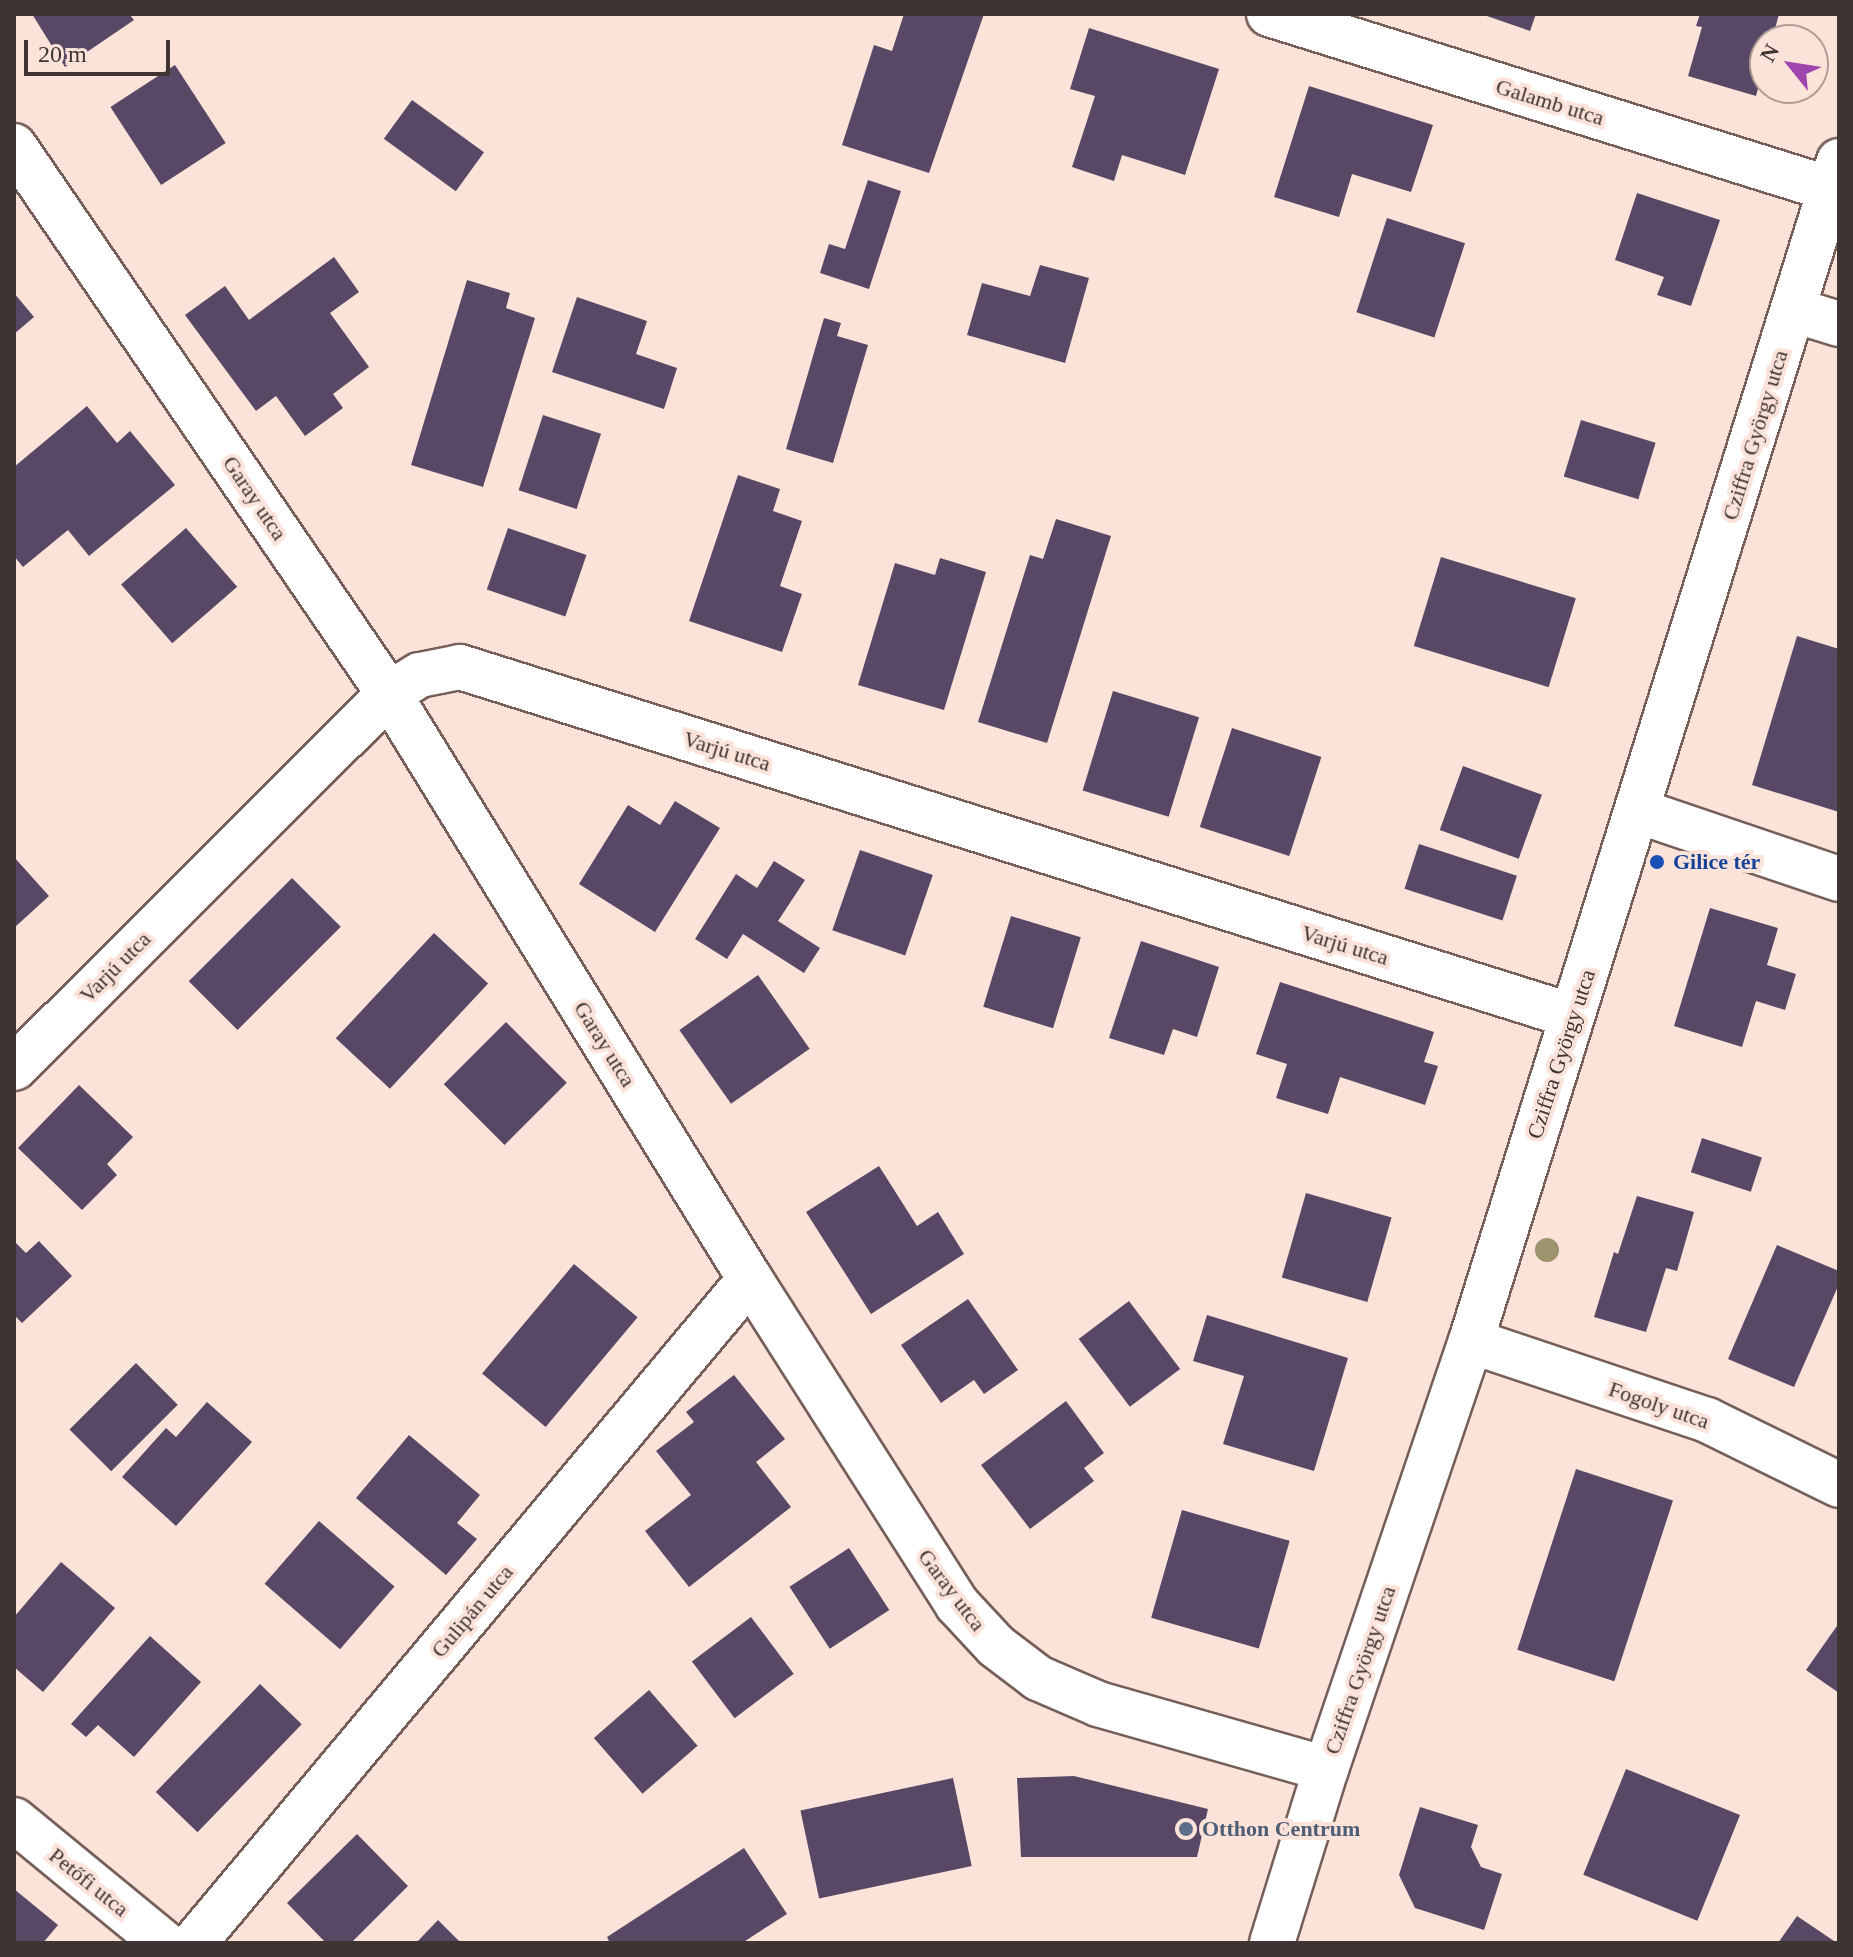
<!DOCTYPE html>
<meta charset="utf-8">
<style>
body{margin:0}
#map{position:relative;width:1853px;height:1957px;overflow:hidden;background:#fce3da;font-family:Georgia,serif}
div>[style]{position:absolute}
.building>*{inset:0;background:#594865;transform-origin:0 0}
.roads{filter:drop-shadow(2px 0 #755f58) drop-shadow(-2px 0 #755f58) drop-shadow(0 2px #755f58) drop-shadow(0 -2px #755f58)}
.minor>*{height:44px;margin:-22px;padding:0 22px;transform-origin:22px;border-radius:22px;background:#fff}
.tertiary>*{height:44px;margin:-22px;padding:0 22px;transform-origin:22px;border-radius:22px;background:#fff}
.secondary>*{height:44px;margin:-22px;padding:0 22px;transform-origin:22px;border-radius:22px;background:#fff}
.trees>*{width:24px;height:24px;margin:-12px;border-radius:50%;background:#9b946f}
.dots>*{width:22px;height:22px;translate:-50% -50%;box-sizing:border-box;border:4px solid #fce3da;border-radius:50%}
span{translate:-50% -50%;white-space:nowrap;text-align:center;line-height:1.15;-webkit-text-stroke:8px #fce3da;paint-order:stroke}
.street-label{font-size:22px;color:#3e3431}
.transit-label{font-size:22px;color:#164399;font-weight:700}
.left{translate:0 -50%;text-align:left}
.service-label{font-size:22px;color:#4e5e75;font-weight:700}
.frame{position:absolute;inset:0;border:16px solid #3e3431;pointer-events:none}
.north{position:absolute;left:1749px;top:24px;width:80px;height:80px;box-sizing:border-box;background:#fce3da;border:2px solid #b09d96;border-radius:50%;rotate:300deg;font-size:22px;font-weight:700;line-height:32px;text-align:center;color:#3e3431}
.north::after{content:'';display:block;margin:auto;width:28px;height:36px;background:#a044ae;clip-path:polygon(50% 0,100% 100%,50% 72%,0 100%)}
.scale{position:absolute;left:24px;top:40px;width:146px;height:36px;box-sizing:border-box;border:4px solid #3e3431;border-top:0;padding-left:10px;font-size:24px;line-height:28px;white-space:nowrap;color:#3e3431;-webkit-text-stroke:6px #fce3da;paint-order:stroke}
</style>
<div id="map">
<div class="building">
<i style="clip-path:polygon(32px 14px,129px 14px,134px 20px,65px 67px)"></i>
<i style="clip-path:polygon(904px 14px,984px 14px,929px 173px,842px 145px,874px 45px,892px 51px)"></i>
<i style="clip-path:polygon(1481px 14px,1536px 14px,1530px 31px)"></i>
<i style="clip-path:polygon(1700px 14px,1779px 14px,1772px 40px,1765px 40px,1765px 64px,1756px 96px,1688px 76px,1702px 27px,1696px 26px)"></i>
<i style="clip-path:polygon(1089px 28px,1219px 69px,1185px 175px,1122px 155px,1114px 181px,1072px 167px,1095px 96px,1070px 89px)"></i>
<i style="left:175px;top:65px;width:93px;height:77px;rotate:57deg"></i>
<i style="clip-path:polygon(1309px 86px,1433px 125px,1411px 192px,1352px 174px,1339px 217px,1274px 197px)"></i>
<i style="left:412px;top:100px;width:89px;height:48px;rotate:36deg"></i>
<i style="clip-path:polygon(868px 180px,901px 191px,869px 289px,820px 273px,829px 244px,845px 249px)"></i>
<i style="clip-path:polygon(1637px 193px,1720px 220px,1691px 306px,1657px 295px,1664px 277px,1615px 260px)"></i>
<i style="left:1387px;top:218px;width:82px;height:99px;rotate:18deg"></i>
<i style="clip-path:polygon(334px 257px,359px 292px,330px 313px,369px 367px,333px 394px,343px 408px,305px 436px,276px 396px,256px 411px,185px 315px,225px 286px,249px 320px)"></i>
<i style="clip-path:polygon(1040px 265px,1089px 278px,1065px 363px,967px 335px,982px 283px,1030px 296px)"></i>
<i style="clip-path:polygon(467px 280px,510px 293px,506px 308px,535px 318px,483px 487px,411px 465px)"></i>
<i style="clip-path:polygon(14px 293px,34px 317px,14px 334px)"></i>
<i style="clip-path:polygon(577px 297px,647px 321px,636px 354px,677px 368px,664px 409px,552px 372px)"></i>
<i style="clip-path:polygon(824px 318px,841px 323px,837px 336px,868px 345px,833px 463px,786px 449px)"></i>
<i style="clip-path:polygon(87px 406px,117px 443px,130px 431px,175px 485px,89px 556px,68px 530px,23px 567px,14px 556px,14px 467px)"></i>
<i style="left:543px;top:415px;width:61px;height:79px;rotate:18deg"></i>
<i style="left:1581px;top:420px;width:78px;height:59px;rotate:17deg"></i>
<i style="clip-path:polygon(738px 475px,780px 489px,773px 511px,802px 521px,780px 586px,802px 594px,782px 652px,689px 621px)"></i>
<i style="clip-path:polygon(1056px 519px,1111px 536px,1047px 743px,978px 722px,1030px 555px,1043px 559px)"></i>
<i style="left:186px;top:528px;width:78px;height:86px;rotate:49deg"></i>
<i style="left:508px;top:528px;width:83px;height:65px;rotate:19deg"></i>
<i style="left:1441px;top:557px;width:141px;height:93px;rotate:17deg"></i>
<i style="clip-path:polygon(940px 558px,986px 572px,944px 710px,858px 685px,895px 563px,935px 575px)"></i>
<i style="clip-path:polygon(1797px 636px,1839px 649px,1839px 812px,1752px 785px)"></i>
<i style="left:1113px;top:691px;width:90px;height:104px;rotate:17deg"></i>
<i style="left:1232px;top:728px;width:94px;height:104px;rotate:18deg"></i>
<i style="left:1463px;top:766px;width:84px;height:68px;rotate:20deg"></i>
<i style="clip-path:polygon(675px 801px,720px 828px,655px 932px,579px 884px,628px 805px,660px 825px)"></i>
<i style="left:1419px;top:844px;width:103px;height:47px;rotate:18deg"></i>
<i style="left:860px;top:850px;width:77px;height:85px;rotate:19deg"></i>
<i style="clip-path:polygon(14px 857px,49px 896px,14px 928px)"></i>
<i style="clip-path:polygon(774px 861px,805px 880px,778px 921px,820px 948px,804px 973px,743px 934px,727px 959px,695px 939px,736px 874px,757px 888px)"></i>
<i style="left:292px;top:878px;width:69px;height:146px;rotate:45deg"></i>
<i style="clip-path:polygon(1710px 908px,1778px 928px,1767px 965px,1796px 974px,1785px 1010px,1756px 1001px,1742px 1047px,1674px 1026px)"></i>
<i style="left:1011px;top:916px;width:73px;height:95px;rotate:17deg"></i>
<i style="left:434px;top:933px;width:74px;height:144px;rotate:43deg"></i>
<i style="clip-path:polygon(1141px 941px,1219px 967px,1197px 1037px,1173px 1029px,1164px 1055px,1109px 1038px)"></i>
<i style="left:758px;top:975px;width:90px;height:96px;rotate:55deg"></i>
<i style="clip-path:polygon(1280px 982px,1434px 1032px,1424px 1062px,1438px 1066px,1425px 1105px,1340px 1077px,1328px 1114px,1276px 1098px,1287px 1064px,1256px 1054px)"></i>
<i style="left:506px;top:1022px;width:86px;height:88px;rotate:45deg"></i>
<i style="clip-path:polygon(79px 1085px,133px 1137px,107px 1164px,117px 1175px,82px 1210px,18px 1148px)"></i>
<i style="left:1702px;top:1138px;width:63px;height:36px;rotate:18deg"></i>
<i style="clip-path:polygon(879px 1166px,917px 1226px,938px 1212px,964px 1254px,871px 1314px,806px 1212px)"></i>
<i style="left:1306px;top:1193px;width:89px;height:88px;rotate:16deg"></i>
<i style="clip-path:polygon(1637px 1196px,1694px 1212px,1677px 1271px,1666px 1268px,1646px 1332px,1594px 1317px,1614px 1252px,1618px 1254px)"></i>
<i style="clip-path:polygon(14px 1241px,26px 1253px,39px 1241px,72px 1276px,22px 1323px,14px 1315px)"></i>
<i style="clip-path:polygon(1777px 1245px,1839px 1271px,1839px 1284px,1794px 1387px,1728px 1359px)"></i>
<i style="left:574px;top:1264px;width:83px;height:143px;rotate:40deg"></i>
<i style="clip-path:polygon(968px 1299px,1018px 1370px,984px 1394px,974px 1380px,941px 1403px,901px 1345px)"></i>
<i style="left:1129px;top:1301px;width:85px;height:63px;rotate:53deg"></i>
<i style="clip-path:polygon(1207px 1315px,1348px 1358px,1314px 1471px,1223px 1444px,1244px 1376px,1193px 1361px)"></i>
<i style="left:136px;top:1363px;width:59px;height:94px;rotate:45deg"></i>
<i style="clip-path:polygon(734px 1375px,785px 1439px,756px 1462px,791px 1507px,689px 1587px,645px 1531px,691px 1495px,656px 1451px,694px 1422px,686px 1412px)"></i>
<i style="clip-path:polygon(1066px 1401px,1104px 1453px,1084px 1468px,1094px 1481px,1030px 1529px,981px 1465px)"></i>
<i style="clip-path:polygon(207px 1402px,252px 1442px,176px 1526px,122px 1477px,166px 1428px,176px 1437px)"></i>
<i style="clip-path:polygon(409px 1435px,480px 1495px,457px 1523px,477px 1539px,446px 1575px,356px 1498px)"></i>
<i style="left:1576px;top:1469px;width:102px;height:190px;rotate:18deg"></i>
<i style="left:1182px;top:1510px;width:112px;height:112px;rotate:16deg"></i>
<i style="left:319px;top:1521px;width:100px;height:83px;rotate:41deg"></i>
<i style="left:849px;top:1548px;width:74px;height:71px;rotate:57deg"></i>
<i style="clip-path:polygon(61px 1562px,115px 1608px,43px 1692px,14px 1667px,14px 1617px)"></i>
<i style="left:751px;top:1617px;width:71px;height:74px;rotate:53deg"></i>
<i style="clip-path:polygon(1839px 1623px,1839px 1693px,1806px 1670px)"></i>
<i style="clip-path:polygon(150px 1636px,201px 1682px,134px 1757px,98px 1725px,86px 1737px,71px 1724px)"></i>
<i style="left:260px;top:1684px;width:58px;height:150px;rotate:44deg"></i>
<i style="left:649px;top:1690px;width:74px;height:73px;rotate:49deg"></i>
<i style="left:1626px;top:1769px;width:123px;height:114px;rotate:22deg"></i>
<i style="clip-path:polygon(1074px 1776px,1208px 1809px,1197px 1857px,1021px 1857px,1017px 1778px)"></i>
<i style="left:953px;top:1778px;width:90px;height:156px;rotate:78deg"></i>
<i style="clip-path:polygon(1420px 1807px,1478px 1825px,1471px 1847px,1481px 1867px,1502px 1874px,1484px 1930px,1415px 1908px,1399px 1875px)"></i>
<i style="clip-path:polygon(357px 1834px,408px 1886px,351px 1943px,326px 1943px,287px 1903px)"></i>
<i style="clip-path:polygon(744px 1848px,787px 1914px,742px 1943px,610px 1943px,607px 1937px)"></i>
<i style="clip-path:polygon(14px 1889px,58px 1925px,43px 1943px,14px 1943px)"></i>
<i style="clip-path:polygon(1797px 1916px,1837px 1943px,1778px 1943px)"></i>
<i style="clip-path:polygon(438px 1920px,461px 1943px,416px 1943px)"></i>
</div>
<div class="roads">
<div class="minor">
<i style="left:1269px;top:14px;width:588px;rotate:17.32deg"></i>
<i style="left:14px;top:146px;width:664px;rotate:55.62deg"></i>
<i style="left:389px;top:694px;width:687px;rotate:58.32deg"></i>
<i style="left:750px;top:1279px;width:385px;rotate:57.5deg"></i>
<i style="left:957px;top:1604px;width:57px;rotate:47.1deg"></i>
<i style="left:996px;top:1646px;width:53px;rotate:37.3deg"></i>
<i style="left:1038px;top:1678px;width:65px;rotate:23.4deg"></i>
<i style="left:1098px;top:1704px;width:237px;rotate:15.9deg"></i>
<i style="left:1794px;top:310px;width:47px;rotate:17.3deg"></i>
<i style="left:1638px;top:811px;width:212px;rotate:18.7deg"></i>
<i style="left:14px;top:1068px;width:530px;rotate:-44.92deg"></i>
<i style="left:389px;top:694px;width:36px;rotate:-32deg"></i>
<i style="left:420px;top:675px;width:41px;rotate:-11.3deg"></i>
<i style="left:460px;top:667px;width:1165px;rotate:17.42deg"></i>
<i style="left:1471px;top:1341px;width:249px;rotate:18.5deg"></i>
<i style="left:1707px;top:1420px;width:147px;rotate:26.2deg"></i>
<i style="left:194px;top:1943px;width:866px;rotate:-50.06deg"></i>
</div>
<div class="tertiary">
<i style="left:1272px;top:1943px;width:182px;rotate:-72.8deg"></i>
<i style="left:1326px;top:1769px;width:452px;rotate:-71.3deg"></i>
<i style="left:1471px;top:1341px;width:1236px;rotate:-72.68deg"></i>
</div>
<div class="secondary">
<i style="left:14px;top:1820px;width:194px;rotate:39.4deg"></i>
</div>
</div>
<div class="trees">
<i style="left:1547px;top:1250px"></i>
</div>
<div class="dots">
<i style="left:1657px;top:862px;background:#1a4fb4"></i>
<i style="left:1186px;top:1829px;background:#5c6f8a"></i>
</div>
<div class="street-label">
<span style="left:1550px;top:102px;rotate:17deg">Galamb utca</span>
<span style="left:1755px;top:435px;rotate:-73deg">Cziffra György utca</span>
<span style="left:255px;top:498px;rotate:56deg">Garay utca</span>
<span style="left:727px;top:751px;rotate:17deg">Varjú utca</span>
<span style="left:1345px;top:945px;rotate:17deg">Varjú utca</span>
<span style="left:115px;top:967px;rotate:-45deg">Varjú utca</span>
<span style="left:605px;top:1044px;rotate:58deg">Garay utca</span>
<span style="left:1561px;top:1054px;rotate:-72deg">Cziffra György utca</span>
<span style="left:1659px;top:1405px;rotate:19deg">Fogoly utca</span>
<span style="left:952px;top:1590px;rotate:53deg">Garay utca</span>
<span style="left:472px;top:1611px;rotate:-50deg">Gulipán utca</span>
<span style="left:1360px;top:1670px;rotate:-71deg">Cziffra György utca</span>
<span style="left:89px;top:1882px;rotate:39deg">Petőfi utca</span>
</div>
<div class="transit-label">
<span class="left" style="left:1673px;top:862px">Gilice tér</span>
</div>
<div class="service-label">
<span class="left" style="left:1202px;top:1829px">Otthon Centrum</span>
</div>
<div class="frame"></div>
<div class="north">N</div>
<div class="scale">20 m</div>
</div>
